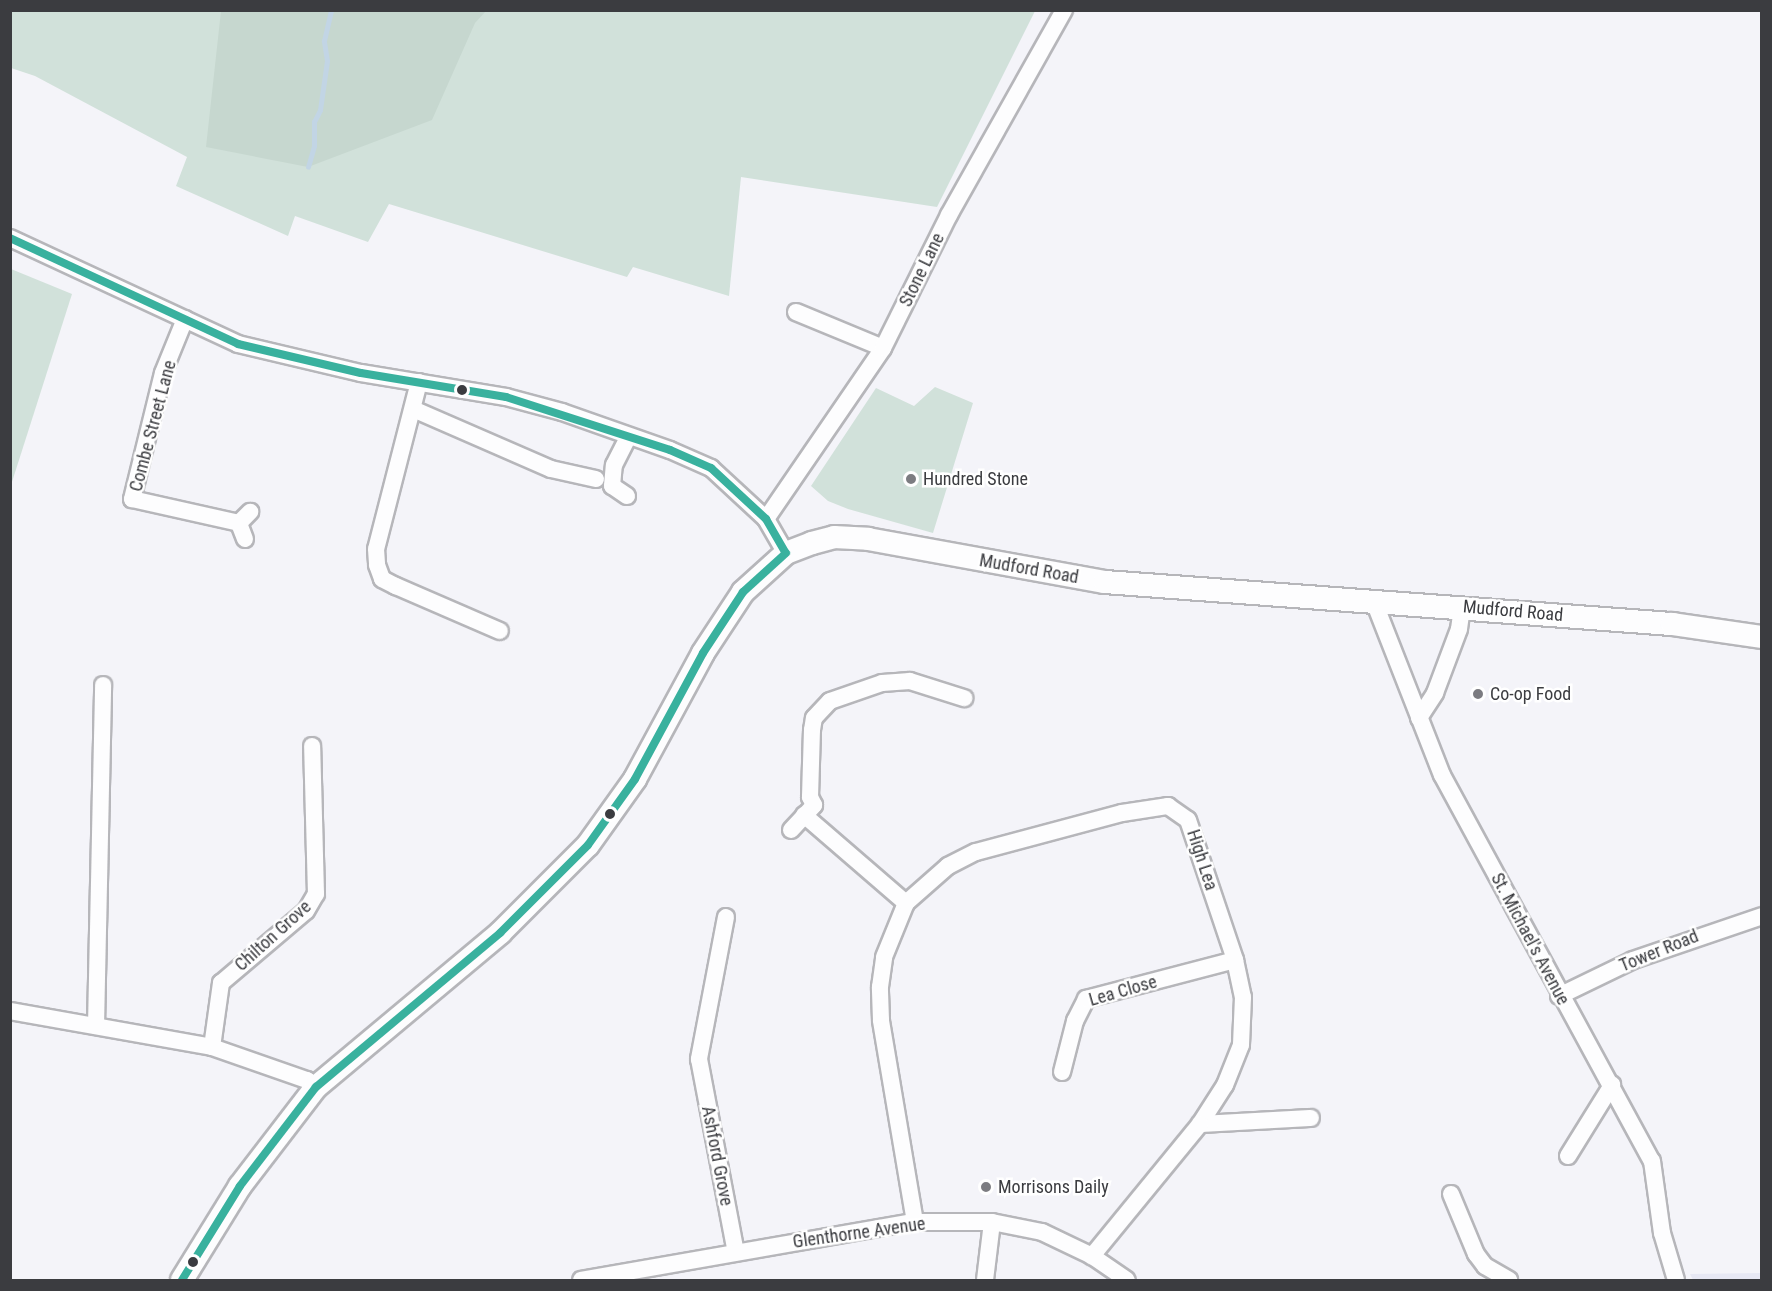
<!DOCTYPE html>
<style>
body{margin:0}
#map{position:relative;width:1772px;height:1291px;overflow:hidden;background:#f4f4f9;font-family:"Roboto Condensed",sans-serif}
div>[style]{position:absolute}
.built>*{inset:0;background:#e7e8f4}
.green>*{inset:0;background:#d1e1da}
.forest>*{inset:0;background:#c6d7cf}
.stream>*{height:4.5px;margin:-2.25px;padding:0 2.25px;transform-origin:2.25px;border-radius:2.25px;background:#c2d5e5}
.roads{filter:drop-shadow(2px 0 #b6b6ba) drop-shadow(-2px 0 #b6b6ba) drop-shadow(0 2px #b6b6ba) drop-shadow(0 -2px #b6b6ba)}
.minor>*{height:16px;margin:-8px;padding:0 8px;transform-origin:8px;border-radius:8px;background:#fdfdfe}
.major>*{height:22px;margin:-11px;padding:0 11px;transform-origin:11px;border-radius:11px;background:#fdfdfe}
.bus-1>*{height:8px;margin:-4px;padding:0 4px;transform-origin:4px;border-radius:4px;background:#39b19e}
.dots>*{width:16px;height:16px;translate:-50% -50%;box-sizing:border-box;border:3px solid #fff;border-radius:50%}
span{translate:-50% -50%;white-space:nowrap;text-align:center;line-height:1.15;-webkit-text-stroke:5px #fff;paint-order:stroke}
.street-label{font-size:18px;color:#3b3c40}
.poi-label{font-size:18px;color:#3b3c40}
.left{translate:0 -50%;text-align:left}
.frame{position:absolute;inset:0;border:12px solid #3b3c40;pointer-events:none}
</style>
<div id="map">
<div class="built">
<i style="clip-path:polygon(1761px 1273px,1761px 1280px,1693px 1280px,1690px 1274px)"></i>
</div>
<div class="green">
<i style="clip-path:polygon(11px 11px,1035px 11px,937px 207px,741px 177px,729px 296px,633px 267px,627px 277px,389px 204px,368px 242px,295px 216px,288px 236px,176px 186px,187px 157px,35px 76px,11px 68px)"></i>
<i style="clip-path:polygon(11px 269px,72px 294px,11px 485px)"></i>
<i style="clip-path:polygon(935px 387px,973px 403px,933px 533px,848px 509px,828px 501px,811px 486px,876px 388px,914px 406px)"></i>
</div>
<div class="forest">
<i style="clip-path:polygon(221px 11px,221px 10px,486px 11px,475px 23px,432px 120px,308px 167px,206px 147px)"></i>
</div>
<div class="stream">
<i style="left:308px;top:167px;width:22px;rotate:-74deg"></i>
<i style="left:314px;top:146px;width:24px;rotate:-90deg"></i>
<i style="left:314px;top:122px;width:13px;rotate:-63deg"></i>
<i style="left:320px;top:110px;width:49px;rotate:-81.9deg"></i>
<i style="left:327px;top:61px;width:20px;rotate:-99deg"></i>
<i style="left:324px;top:41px;width:32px;rotate:-77deg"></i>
</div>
<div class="roads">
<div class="minor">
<i style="left:10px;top:238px;width:251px;rotate:24.9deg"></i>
<i style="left:238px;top:344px;width:126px;rotate:13.3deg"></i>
<i style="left:361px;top:373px;width:147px;rotate:9.4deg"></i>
<i style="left:506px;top:397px;width:58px;rotate:15deg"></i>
<i style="left:562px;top:412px;width:114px;rotate:19.4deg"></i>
<i style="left:670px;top:450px;width:45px;rotate:23.7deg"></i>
<i style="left:711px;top:468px;width:75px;rotate:42.8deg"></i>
<i style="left:766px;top:519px;width:39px;rotate:60deg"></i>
<i style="left:796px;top:312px;width:94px;rotate:22.5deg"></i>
<i style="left:185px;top:319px;width:58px;rotate:112.2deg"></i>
<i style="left:163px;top:373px;width:130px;rotate:103.8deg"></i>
<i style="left:132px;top:499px;width:110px;rotate:12.6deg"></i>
<i style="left:419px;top:382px;width:172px;rotate:104.4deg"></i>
<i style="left:376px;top:549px;width:16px;rotate:86deg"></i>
<i style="left:377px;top:565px;width:15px;rotate:70deg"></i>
<i style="left:382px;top:579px;width:16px;rotate:27deg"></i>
<i style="left:396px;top:586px;width:113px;rotate:23.4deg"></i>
<i style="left:413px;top:409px;width:150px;rotate:23.5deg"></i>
<i style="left:551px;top:469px;width:46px;rotate:12.5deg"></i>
<i style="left:627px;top:496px;width:18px;rotate:-146deg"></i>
<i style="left:612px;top:486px;width:21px;rotate:-85deg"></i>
<i style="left:614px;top:465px;width:31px;rotate:-63deg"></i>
<i style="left:766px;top:519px;width:207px;rotate:-55.6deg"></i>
<i style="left:883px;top:348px;width:148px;rotate:-63.6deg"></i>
<i style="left:949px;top:215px;width:235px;rotate:-60.7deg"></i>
<i style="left:245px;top:539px;width:17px;rotate:-111deg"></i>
<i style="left:239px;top:523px;width:16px;rotate:-45deg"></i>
<i style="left:1373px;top:599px;width:189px;rotate:68.6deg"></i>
<i style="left:1442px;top:775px;width:439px;rotate:61.5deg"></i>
<i style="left:1652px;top:1161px;width:73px;rotate:82.1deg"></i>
<i style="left:1662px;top:1233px;width:49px;rotate:73.4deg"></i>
<i style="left:1419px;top:718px;width:30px;rotate:-57deg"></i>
<i style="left:1435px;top:693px;width:68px;rotate:-69.4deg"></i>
<i style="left:1459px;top:629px;width:22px;rotate:-82deg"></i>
<i style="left:804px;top:815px;width:135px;rotate:40.8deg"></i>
<i style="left:791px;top:830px;width:34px;rotate:-47deg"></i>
<i style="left:814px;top:805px;width:9px;rotate:-117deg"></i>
<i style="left:810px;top:797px;width:67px;rotate:-88.3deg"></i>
<i style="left:812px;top:730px;width:12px;rotate:-81deg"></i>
<i style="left:814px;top:718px;width:23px;rotate:-47deg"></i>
<i style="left:830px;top:701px;width:55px;rotate:-19.1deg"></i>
<i style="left:882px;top:683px;width:28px;rotate:-4deg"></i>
<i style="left:910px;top:681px;width:57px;rotate:17.5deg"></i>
<i style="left:726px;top:917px;width:145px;rotate:100.8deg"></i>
<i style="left:699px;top:1059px;width:197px;rotate:79.2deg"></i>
<i style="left:1559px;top:996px;width:82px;rotate:-25.9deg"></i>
<i style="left:1633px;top:960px;width:136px;rotate:-18.8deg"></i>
<i style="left:10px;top:1011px;width:205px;rotate:10.1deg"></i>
<i style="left:212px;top:1047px;width:101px;rotate:19.2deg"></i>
<i style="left:307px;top:1080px;width:11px;rotate:38deg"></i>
<i style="left:96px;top:1026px;width:341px;rotate:-88.8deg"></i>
<i style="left:212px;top:1047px;width:65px;rotate:-82deg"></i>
<i style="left:221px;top:983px;width:111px;rotate:-40.3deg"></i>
<i style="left:306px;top:911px;width:20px;rotate:-60deg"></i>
<i style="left:316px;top:894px;width:148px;rotate:-91.5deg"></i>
<i style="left:1062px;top:1072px;width:53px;rotate:-75.7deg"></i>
<i style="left:1075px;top:1021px;width:25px;rotate:-63deg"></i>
<i style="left:1086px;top:999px;width:154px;rotate:-14.7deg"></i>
<i style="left:1200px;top:1124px;width:111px;rotate:-3.1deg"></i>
<i style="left:1568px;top:1156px;width:84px;rotate:-58.2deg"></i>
<i style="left:1451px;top:1194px;width:65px;rotate:67.4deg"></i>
<i style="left:1476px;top:1254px;width:15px;rotate:53deg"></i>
<i style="left:1485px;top:1266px;width:28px;rotate:30deg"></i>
<i style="left:915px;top:1222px;width:205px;rotate:-99.6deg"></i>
<i style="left:881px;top:1020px;width:33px;rotate:-92deg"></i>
<i style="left:880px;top:987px;width:30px;rotate:-82deg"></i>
<i style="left:884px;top:957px;width:58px;rotate:-67.8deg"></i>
<i style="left:906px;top:903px;width:56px;rotate:-41.4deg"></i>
<i style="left:948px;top:866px;width:31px;rotate:-27deg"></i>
<i style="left:976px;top:852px;width:151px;rotate:-15deg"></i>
<i style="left:1122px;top:813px;width:47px;rotate:-8.7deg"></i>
<i style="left:1168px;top:806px;width:24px;rotate:35deg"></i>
<i style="left:1188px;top:820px;width:148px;rotate:71.4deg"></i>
<i style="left:1235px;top:960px;width:38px;rotate:78deg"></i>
<i style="left:1243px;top:997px;width:48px;rotate:92.4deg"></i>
<i style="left:1241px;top:1045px;width:43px;rotate:111.8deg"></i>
<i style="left:1225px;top:1085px;width:46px;rotate:122.7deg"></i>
<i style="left:1200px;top:1124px;width:171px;rotate:129.3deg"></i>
<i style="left:581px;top:1280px;width:339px;rotate:-9.9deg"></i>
<i style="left:915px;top:1222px;width:77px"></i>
<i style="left:992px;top:1222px;width:51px;rotate:11.3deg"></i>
<i style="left:1042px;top:1232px;width:55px;rotate:25.6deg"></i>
<i style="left:1092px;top:1256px;width:42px;rotate:34.4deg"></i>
<i style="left:985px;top:1280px;width:58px;rotate:-83.1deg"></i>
</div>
<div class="major">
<i style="left:182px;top:1280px;width:110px;rotate:-58.3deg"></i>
<i style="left:240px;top:1186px;width:125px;rotate:-52.5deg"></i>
<i style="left:316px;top:1087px;width:240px;rotate:-39.9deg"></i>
<i style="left:500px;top:933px;width:124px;rotate:-45deg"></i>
<i style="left:588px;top:845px;width:81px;rotate:-54.5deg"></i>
<i style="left:635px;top:779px;width:143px;rotate:-61.6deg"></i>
<i style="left:703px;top:653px;width:73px;rotate:-56.7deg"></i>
<i style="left:743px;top:592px;width:58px;rotate:-42.2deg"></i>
<i style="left:786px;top:553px;width:28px;rotate:-21deg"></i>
<i style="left:812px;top:543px;width:23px;rotate:-15deg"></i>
<i style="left:834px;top:537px;width:34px;rotate:3deg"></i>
<i style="left:868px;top:539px;width:241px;rotate:10.3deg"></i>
<i style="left:1105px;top:582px;width:569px;rotate:4.24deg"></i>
<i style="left:1672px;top:624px;width:91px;rotate:8.2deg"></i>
</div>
</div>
<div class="bus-1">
<i style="left:10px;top:238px;width:251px;rotate:24.9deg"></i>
<i style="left:238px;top:344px;width:126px;rotate:13.3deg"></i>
<i style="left:361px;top:373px;width:147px;rotate:9.4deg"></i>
<i style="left:506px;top:397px;width:172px;rotate:17.9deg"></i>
<i style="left:670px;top:450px;width:45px;rotate:23.7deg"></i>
<i style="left:711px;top:468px;width:75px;rotate:42.8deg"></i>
<i style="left:766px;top:519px;width:39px;rotate:60deg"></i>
<i style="left:182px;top:1280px;width:110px;rotate:-58.3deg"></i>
<i style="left:240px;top:1186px;width:125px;rotate:-52.5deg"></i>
<i style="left:316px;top:1087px;width:240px;rotate:-39.9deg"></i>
<i style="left:500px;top:933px;width:124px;rotate:-45deg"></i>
<i style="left:588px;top:845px;width:81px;rotate:-54.5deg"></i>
<i style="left:635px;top:779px;width:143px;rotate:-61.6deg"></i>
<i style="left:703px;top:653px;width:73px;rotate:-56.7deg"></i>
<i style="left:743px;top:592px;width:58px;rotate:-42.2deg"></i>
</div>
<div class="dots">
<i style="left:462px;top:390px;background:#3b3c40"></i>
<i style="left:911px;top:479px;background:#7c7c81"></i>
<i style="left:1478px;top:694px;background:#7c7c81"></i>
<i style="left:610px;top:814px;background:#3b3c40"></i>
<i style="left:986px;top:1187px;background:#7c7c81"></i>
<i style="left:193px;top:1262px;background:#3b3c40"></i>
</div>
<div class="street-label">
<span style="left:922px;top:270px;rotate:-64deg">Stone Lane</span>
<span style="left:153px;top:426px;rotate:-75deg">Combe Street Lane</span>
<span style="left:1029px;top:569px;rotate:10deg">Mudford Road</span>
<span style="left:1513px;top:611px;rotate:5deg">Mudford Road</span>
<span style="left:1202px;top:860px;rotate:72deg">High Lea</span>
<span style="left:273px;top:936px;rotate:-42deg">Chilton Grove</span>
<span style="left:1530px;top:939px;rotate:62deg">St. Michael's Avenue</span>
<span style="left:1659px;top:951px;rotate:-22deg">Tower Road</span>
<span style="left:1123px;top:991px;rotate:-16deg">Lea Close</span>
<span style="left:717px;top:1156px;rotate:79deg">Ashford Grove</span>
<span style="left:859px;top:1233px;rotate:-8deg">Glenthorne Avenue</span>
</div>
<div class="poi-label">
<span class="left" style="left:923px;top:479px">Hundred Stone</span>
<span class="left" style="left:1490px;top:694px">Co-op Food</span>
<span class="left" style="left:998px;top:1187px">Morrisons Daily</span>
</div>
<div class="frame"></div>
</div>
